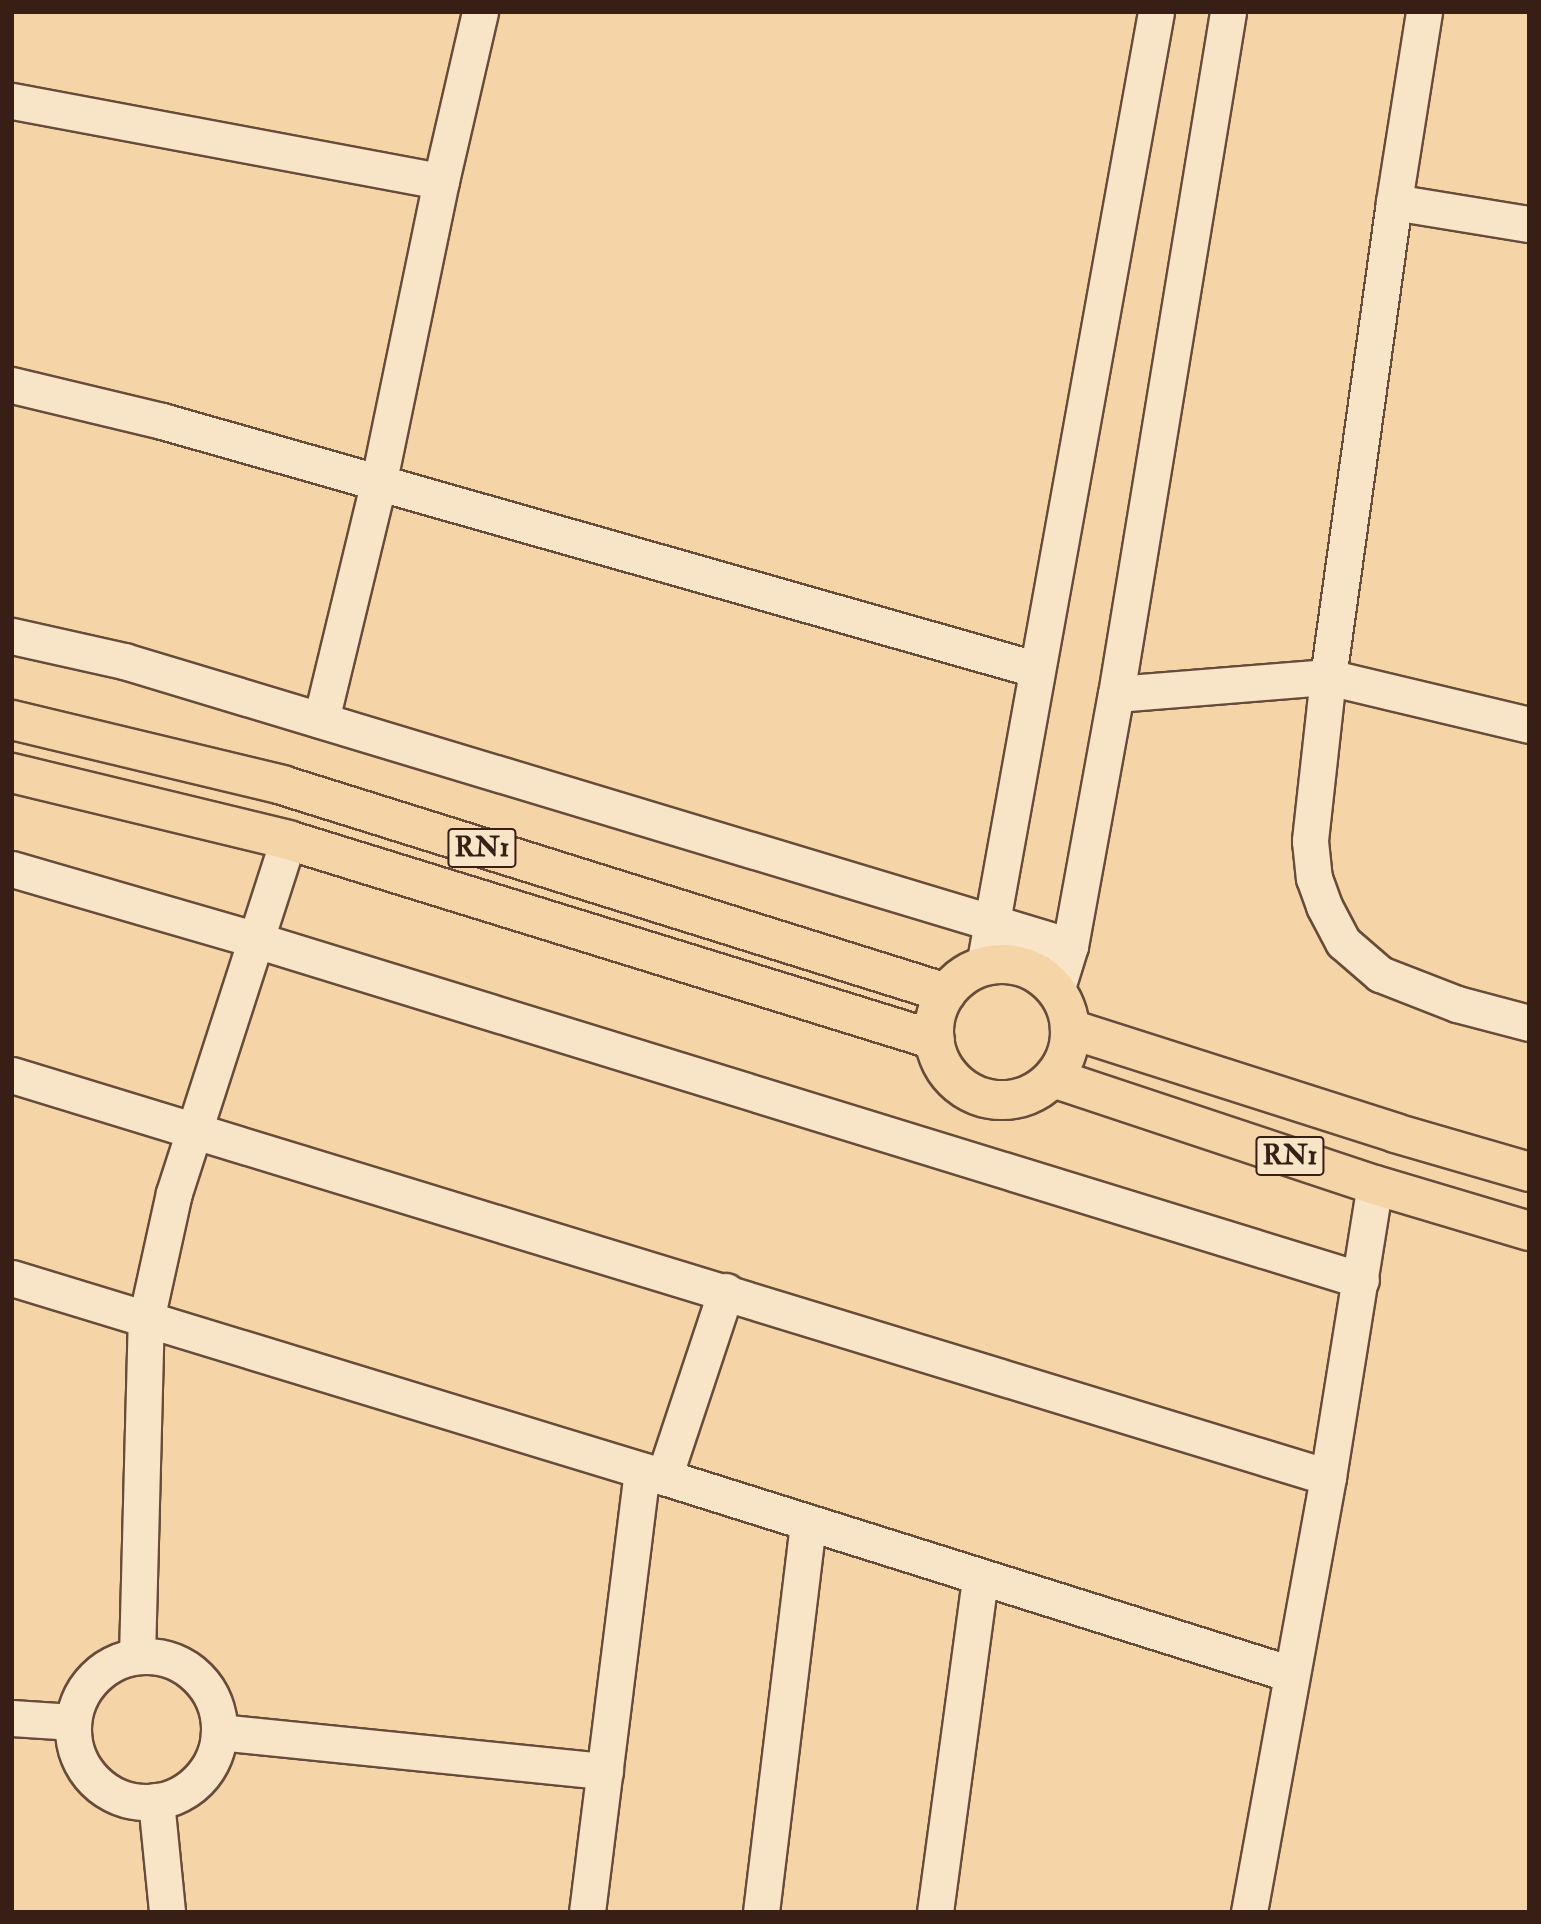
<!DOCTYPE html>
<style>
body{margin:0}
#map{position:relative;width:1541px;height:1924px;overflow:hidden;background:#f5d5a8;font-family:"IM FELL Double Pica",serif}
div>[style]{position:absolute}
.roads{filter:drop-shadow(2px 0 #674c3a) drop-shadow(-2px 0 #674c3a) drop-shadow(0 2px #674c3a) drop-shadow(0 -2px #674c3a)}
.street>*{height:35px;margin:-17.5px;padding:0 17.5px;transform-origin:17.5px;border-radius:17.5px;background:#f8e4c6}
.street>.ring{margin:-17.5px;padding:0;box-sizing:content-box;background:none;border:35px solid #f8e4c6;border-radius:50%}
.primary>*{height:38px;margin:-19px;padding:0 19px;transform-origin:19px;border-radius:19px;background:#f5d5a8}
.primary>.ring{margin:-19px;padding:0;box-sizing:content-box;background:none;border:38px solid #f5d5a8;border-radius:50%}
span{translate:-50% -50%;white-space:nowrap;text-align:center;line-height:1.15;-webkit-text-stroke:6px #f8e4c6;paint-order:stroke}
.shield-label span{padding:2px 5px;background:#f8e4c6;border:2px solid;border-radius:5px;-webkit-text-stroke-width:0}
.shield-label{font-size:28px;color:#381f16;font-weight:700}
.frame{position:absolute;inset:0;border:14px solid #381f16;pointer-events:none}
</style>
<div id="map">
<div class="roads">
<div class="street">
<i style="left:1424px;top:12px;width:192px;rotate:99deg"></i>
<i style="left:1394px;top:202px;width:480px;rotate:97.9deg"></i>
<i style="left:1328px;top:677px;width:165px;rotate:96.3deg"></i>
<i style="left:1310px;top:841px;width:37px;rotate:84deg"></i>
<i style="left:1314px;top:878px;width:30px;rotate:70deg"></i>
<i style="left:1324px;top:906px;width:41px;rotate:62.2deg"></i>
<i style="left:1343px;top:942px;width:49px;rotate:40.9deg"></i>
<i style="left:1380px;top:974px;width:83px;rotate:21.3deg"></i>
<i style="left:1457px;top:1004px;width:74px;rotate:14.8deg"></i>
<i style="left:12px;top:101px;width:436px;rotate:10.6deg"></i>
<i style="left:1394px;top:202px;width:137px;rotate:9.3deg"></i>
<i style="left:12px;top:385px;width:154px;rotate:13.5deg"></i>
<i style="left:162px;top:421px;width:908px;rotate:15.86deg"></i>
<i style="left:12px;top:636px;width:115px;rotate:12.6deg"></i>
<i style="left:124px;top:661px;width:988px;rotate:16.77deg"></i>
<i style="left:1116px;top:694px;width:213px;rotate:-4.6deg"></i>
<i style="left:1328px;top:677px;width:207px;rotate:13.4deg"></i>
<i style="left:321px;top:720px;width:242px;rotate:-76.4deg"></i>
<i style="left:378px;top:485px;width:310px;rotate:-78.3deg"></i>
<i style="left:441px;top:181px;width:173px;rotate:-77deg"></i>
<i style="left:12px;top:869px;width:254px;rotate:16.2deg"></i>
<i style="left:256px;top:940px;width:1156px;rotate:17.1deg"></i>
<i style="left:984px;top:966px;width:969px;rotate:-79.78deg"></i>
<i style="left:1056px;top:991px;width:47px;rotate:-72.7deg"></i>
<i style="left:1070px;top:946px;width:256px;rotate:-79.7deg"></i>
<i style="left:1116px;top:694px;width:691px;rotate:-80.67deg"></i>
<i style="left:12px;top:1075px;width:1376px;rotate:16.99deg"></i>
<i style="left:12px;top:1278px;width:682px;rotate:16.97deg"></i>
<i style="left:664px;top:1477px;width:657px;rotate:17.44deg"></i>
<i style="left:664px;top:1477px;width:196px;rotate:-71.6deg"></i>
<i style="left:137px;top:1656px;width:336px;rotate:-88.5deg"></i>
<i style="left:146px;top:1320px;width:130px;rotate:-77.6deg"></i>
<i style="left:174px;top:1193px;width:371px;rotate:-72.1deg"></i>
<i class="ring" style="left:73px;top:1656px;width:111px;height:111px"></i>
<i style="left:12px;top:1718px;width:61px;rotate:3.8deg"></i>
<i style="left:219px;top:1732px;width:388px;rotate:5.8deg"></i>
<i style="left:156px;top:1801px;width:112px;rotate:84.3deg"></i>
<i style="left:587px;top:1912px;width:445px;rotate:-82.9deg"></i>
<i style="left:761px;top:1912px;width:392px;rotate:-83.1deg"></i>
<i style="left:935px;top:1912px;width:338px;rotate:-82.3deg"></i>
<i style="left:1249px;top:1912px;width:442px;rotate:-79.7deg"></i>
<i style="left:1328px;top:1477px;width:296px;rotate:-80.9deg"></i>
</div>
<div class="primary">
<i style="left:12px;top:720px;width:278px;rotate:13.5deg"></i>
<i style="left:282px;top:785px;width:696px;rotate:17.39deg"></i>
<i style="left:12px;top:773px;width:284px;rotate:13.6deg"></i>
<i style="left:288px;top:840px;width:677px;rotate:17.18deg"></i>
<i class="ring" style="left:934px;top:964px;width:98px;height:98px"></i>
<i style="left:1070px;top:1029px;width:341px;rotate:17.7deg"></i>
<i style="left:1395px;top:1133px;width:140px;rotate:16.2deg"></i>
<i style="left:1053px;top:1078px;width:339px;rotate:18.4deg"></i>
<i style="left:1375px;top:1185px;width:161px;rotate:16.6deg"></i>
</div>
</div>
<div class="shield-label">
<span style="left:482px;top:848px">RN1</span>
<span style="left:1290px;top:1156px">RN1</span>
</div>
<div class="frame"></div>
</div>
